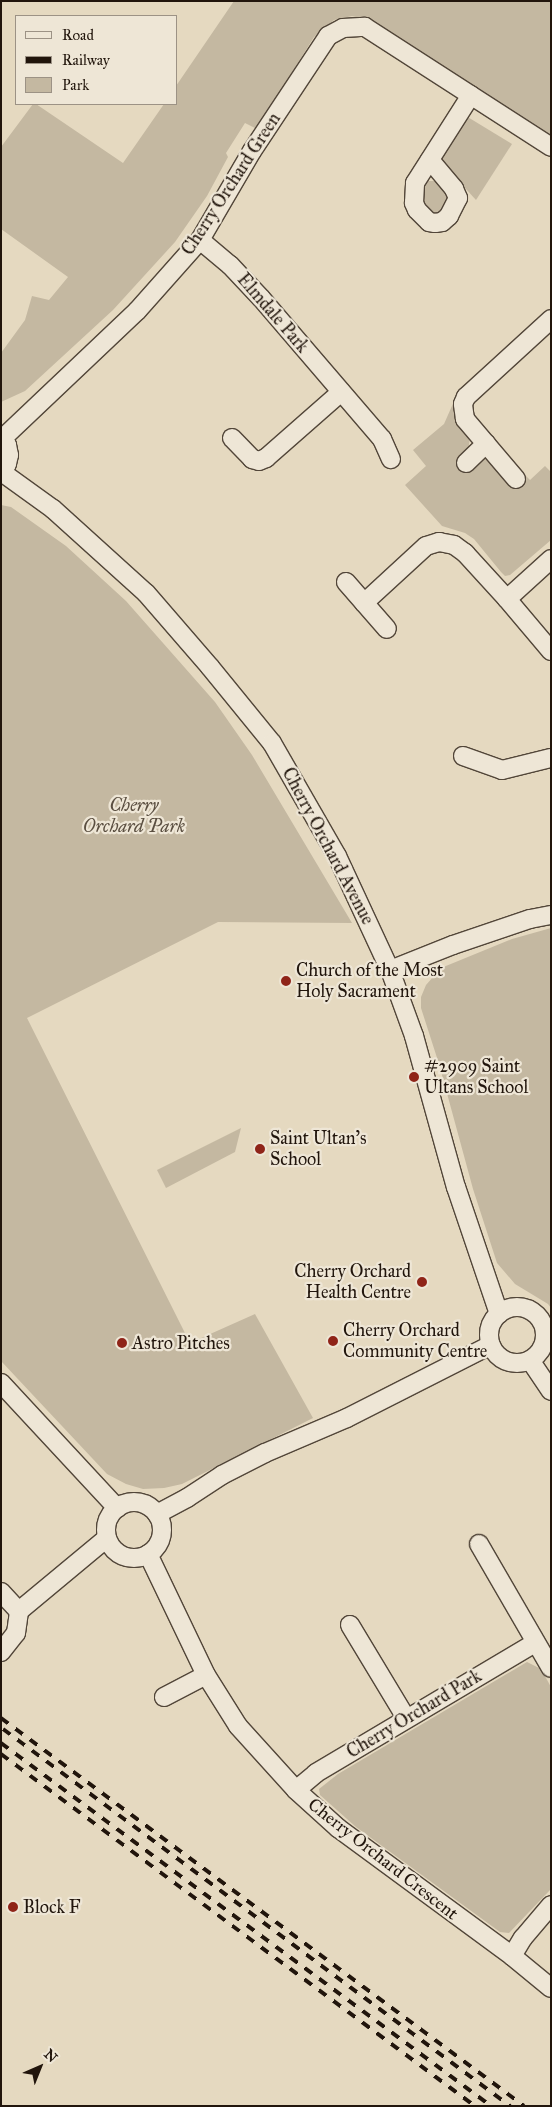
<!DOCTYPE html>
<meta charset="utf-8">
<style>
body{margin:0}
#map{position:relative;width:552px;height:2107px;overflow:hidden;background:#e5d9c0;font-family:"IM FELL Great Primer",serif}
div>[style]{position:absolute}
.green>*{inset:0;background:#c4b8a1}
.roads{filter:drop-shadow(1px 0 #524639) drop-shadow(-1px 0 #524639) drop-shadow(0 1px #524639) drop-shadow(0 -1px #524639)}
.minor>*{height:18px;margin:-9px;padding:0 9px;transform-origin:9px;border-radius:9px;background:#eee6d6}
.minor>.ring{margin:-9px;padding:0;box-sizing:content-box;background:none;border:18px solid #eee6d6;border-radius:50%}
.rail>*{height:4px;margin-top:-2px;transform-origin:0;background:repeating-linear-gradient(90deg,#21150c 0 9px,transparent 0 18px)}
.dots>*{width:14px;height:14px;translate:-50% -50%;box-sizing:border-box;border:2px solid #eee6d6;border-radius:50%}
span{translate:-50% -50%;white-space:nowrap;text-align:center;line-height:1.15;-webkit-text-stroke:4.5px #eee6d6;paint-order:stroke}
.street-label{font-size:18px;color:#21150c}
.park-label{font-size:18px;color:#5a4e40;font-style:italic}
.poi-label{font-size:18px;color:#21150c}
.left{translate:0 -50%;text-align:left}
.right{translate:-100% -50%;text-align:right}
.frame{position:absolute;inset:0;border:2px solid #21150c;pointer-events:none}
.legend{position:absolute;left:15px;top:15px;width:162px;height:90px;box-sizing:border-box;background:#eee6d6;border:1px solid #9c9285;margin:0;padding:6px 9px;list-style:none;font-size:15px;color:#21150c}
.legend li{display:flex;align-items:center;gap:10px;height:25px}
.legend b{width:25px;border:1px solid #9c9285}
.north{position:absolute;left:15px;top:2042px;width:50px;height:50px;-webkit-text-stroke:4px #eee6d6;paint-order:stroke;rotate:44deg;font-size:14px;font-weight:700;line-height:20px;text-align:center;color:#21150c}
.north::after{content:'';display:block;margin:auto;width:18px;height:22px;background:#21150c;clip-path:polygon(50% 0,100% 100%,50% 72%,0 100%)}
</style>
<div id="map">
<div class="green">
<i style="clip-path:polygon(234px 1px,551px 1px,551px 136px,368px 20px,352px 16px,334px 20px,314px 37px,257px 129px,245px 123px,226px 153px,228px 157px,207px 196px,175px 242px,113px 310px,25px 391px,1px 402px,1px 353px,25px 320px,32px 296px,49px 300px,68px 277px,1px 229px,1px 147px,33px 104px,36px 104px,123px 163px,164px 104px,176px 104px,176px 86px)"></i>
<i style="clip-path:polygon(466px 116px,512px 144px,476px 200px,444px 165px,441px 155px)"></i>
<i style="clip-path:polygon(427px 181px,435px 181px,446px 193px,448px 202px,442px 213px,433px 216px,420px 201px,422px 188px)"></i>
<i style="clip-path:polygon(455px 399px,470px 438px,468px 451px,457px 461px,465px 470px,480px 459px,486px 459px,514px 487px,526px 476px,530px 480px,545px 466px,551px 472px,551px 540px,510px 575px,505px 576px,501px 572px,474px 539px,465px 533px,442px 526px,405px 485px,426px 466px,413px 450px,444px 424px)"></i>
<i style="clip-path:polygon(1px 505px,11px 507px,66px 546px,126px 601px,215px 702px,252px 755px,352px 923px,218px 922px,27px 1018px,190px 1343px,255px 1314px,313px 1418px,182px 1484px,164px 1488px,143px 1489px,126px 1484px,107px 1474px,1px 1361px)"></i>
<i style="clip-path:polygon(551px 928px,551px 1308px,548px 1304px,515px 1284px,497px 1263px,473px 1189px,439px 1064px,421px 1008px,421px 997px,426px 985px,441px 968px,512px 939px)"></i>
<i style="clip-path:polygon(241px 1128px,235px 1152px,166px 1188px,157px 1170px)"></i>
<i style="clip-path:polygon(527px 1662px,541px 1669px,551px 1687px,551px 1889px,509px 1933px,500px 1932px,356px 1827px,320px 1795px,319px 1789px,338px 1774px)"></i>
</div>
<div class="roads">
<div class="minor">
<i style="left:430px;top:160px;width:38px;rotate:50deg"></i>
<i style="left:454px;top:189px;width:10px;rotate:66deg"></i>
<i style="left:458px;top:198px;width:20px;rotate:117deg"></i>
<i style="left:449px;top:216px;width:9px;rotate:139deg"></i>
<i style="left:442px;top:222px;width:7px;rotate:172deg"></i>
<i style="left:435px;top:223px;width:6px;rotate:-171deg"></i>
<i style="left:429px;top:222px;width:17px;rotate:-135deg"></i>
<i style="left:417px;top:210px;width:8px;rotate:-113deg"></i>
<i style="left:414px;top:203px;width:20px;rotate:-87deg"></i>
<i style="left:415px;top:183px;width:104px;rotate:-57.5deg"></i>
<i style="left:200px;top:240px;width:39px;rotate:40deg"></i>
<i style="left:230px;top:265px;width:45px;rotate:46.8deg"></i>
<i style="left:261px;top:298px;width:186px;rotate:49.4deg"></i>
<i style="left:382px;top:439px;width:22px;rotate:66deg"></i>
<i style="left:1px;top:437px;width:10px;rotate:53deg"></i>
<i style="left:7px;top:445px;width:10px;rotate:79deg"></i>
<i style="left:9px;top:455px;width:9px;rotate:103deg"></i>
<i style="left:7px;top:464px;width:12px;rotate:121deg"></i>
<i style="left:3px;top:438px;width:185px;rotate:-43.5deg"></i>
<i style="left:137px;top:311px;width:95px;rotate:-48.4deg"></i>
<i style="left:200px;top:240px;width:103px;rotate:-59.7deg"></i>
<i style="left:252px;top:151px;width:138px;rotate:-56.5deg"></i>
<i style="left:328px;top:36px;width:17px;rotate:-28deg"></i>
<i style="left:343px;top:28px;width:22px;rotate:-3deg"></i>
<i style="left:365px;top:27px;width:221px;rotate:32.8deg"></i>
<i style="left:232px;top:438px;width:29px;rotate:46deg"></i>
<i style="left:252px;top:459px;width:7px;rotate:16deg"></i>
<i style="left:259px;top:461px;width:8px;rotate:-23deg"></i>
<i style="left:266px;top:458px;width:100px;rotate:-41.3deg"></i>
<i style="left:466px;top:463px;width:28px;rotate:-44deg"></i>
<i style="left:3px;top:473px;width:62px;rotate:35.8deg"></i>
<i style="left:53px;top:509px;width:125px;rotate:42.1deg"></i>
<i style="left:146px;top:593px;width:98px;rotate:49.1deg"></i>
<i style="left:210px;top:667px;width:98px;rotate:50.8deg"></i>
<i style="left:272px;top:743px;width:130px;rotate:60.1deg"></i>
<i style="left:337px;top:856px;width:126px;rotate:65.1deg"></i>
<i style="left:390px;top:970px;width:70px;rotate:70deg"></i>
<i style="left:414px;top:1036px;width:157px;rotate:74.5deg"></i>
<i style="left:456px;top:1187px;width:134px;rotate:71.3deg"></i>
<i style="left:516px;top:479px;width:79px;rotate:-130.4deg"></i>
<i style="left:465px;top:419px;width:15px;rotate:-98deg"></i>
<i style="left:463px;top:404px;width:8px;rotate:-67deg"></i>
<i style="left:466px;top:397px;width:115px;rotate:-42.5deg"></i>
<i style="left:346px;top:582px;width:62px;rotate:48.9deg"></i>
<i style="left:507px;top:599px;width:59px;rotate:-42.3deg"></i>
<i style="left:364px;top:603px;width:84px;rotate:-42.6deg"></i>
<i style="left:426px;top:546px;width:14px;rotate:-17deg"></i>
<i style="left:439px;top:542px;width:15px;rotate:11deg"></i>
<i style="left:454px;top:545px;width:14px;rotate:36deg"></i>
<i style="left:465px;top:553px;width:62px;rotate:47.6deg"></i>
<i style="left:507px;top:599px;width:68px;rotate:49.8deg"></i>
<i style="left:463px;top:756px;width:41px;rotate:19.7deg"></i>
<i style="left:502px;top:770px;width:50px;rotate:-13.8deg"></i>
<i style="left:390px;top:970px;width:68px;rotate:-21.6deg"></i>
<i style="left:453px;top:945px;width:81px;rotate:-18.7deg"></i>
<i style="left:530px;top:919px;width:21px;rotate:-11deg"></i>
<i class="ring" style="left:489px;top:1307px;width:38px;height:38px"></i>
<i style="left:530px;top:1360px;width:37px;rotate:56deg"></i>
<i style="left:1px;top:1383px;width:171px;rotate:47.1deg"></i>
<i class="ring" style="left:106px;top:1502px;width:38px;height:38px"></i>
<i style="left:157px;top:1514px;width:34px;rotate:-28deg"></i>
<i style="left:187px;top:1498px;width:42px;rotate:-33.3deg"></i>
<i style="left:222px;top:1475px;width:48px;rotate:-27.1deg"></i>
<i style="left:265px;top:1453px;width:89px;rotate:-23.1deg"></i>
<i style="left:347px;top:1418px;width:161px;rotate:-26.9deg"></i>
<i style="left:479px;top:1544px;width:143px;rotate:59.9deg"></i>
<i style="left:148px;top:1554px;width:134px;rotate:64.4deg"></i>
<i style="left:206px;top:1675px;width:60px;rotate:57.9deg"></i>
<i style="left:238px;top:1726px;width:86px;rotate:47.8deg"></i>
<i style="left:296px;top:1790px;width:57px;rotate:42.1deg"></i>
<i style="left:338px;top:1828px;width:216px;rotate:36.3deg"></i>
<i style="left:512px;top:1956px;width:50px;rotate:39.4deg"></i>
<i style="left:1px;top:1592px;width:26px;rotate:47deg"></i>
<i style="left:19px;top:1611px;width:114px;rotate:-39.7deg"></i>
<i style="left:350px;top:1625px;width:109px;rotate:58.9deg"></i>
<i style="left:1px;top:1652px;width:24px;rotate:-52deg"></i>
<i style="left:16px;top:1633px;width:22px;rotate:-82deg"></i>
<i style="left:164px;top:1697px;width:47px;rotate:-27.6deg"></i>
<i style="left:296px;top:1790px;width:26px;rotate:-40deg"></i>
<i style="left:316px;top:1773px;width:255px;rotate:-30.7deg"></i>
<i style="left:512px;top:1956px;width:21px;rotate:-59deg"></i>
<i style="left:523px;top:1938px;width:43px;rotate:-49.7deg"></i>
</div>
</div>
<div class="rail">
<i style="left:1px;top:1718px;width:651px;rotate:36.57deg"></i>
<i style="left:3px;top:1729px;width:632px;rotate:36.63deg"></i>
<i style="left:1px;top:1743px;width:610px;rotate:36.53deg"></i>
<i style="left:1px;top:1754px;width:590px;rotate:36.6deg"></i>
</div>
<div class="dots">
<i style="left:286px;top:981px;background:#8f2418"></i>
<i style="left:414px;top:1077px;background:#8f2418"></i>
<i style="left:260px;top:1149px;background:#8f2418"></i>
<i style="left:422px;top:1282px;background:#8f2418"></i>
<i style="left:333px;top:1341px;background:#8f2418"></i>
<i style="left:122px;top:1343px;background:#8f2418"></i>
<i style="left:13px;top:1907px;background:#8f2418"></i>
</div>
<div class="street-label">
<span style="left:231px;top:184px;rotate:-57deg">Cherry Orchard Green</span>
<span style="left:273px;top:313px;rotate:49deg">Elmdale Park</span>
<span style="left:328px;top:846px;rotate:62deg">Cherry Orchard Avenue</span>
<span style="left:414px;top:1714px;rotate:-31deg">Cherry Orchard Park</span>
<span style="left:383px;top:1859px;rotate:38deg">Cherry Orchard Crescent</span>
</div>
<div class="park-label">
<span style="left:134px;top:816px">Cherry<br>Orchard Park</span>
</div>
<div class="poi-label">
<span class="left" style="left:296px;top:981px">Church of the Most<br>Holy Sacrament</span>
<span class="left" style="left:424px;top:1077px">#2909 Saint<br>Ultans School</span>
<span class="left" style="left:270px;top:1149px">Saint Ultan’s<br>School</span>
<span class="right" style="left:411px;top:1282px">Cherry Orchard<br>Health Centre</span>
<span class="left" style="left:343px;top:1341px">Cherry Orchard<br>Community Centre</span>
<span class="left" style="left:132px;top:1343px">Astro Pitches</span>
<span class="left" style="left:23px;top:1907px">Block F</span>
</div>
<div class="frame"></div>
<ul class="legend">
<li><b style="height:6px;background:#eee6d6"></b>Road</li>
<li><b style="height:6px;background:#21150c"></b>Railway</li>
<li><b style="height:14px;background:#c4b8a1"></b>Park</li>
</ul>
<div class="north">N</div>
</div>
